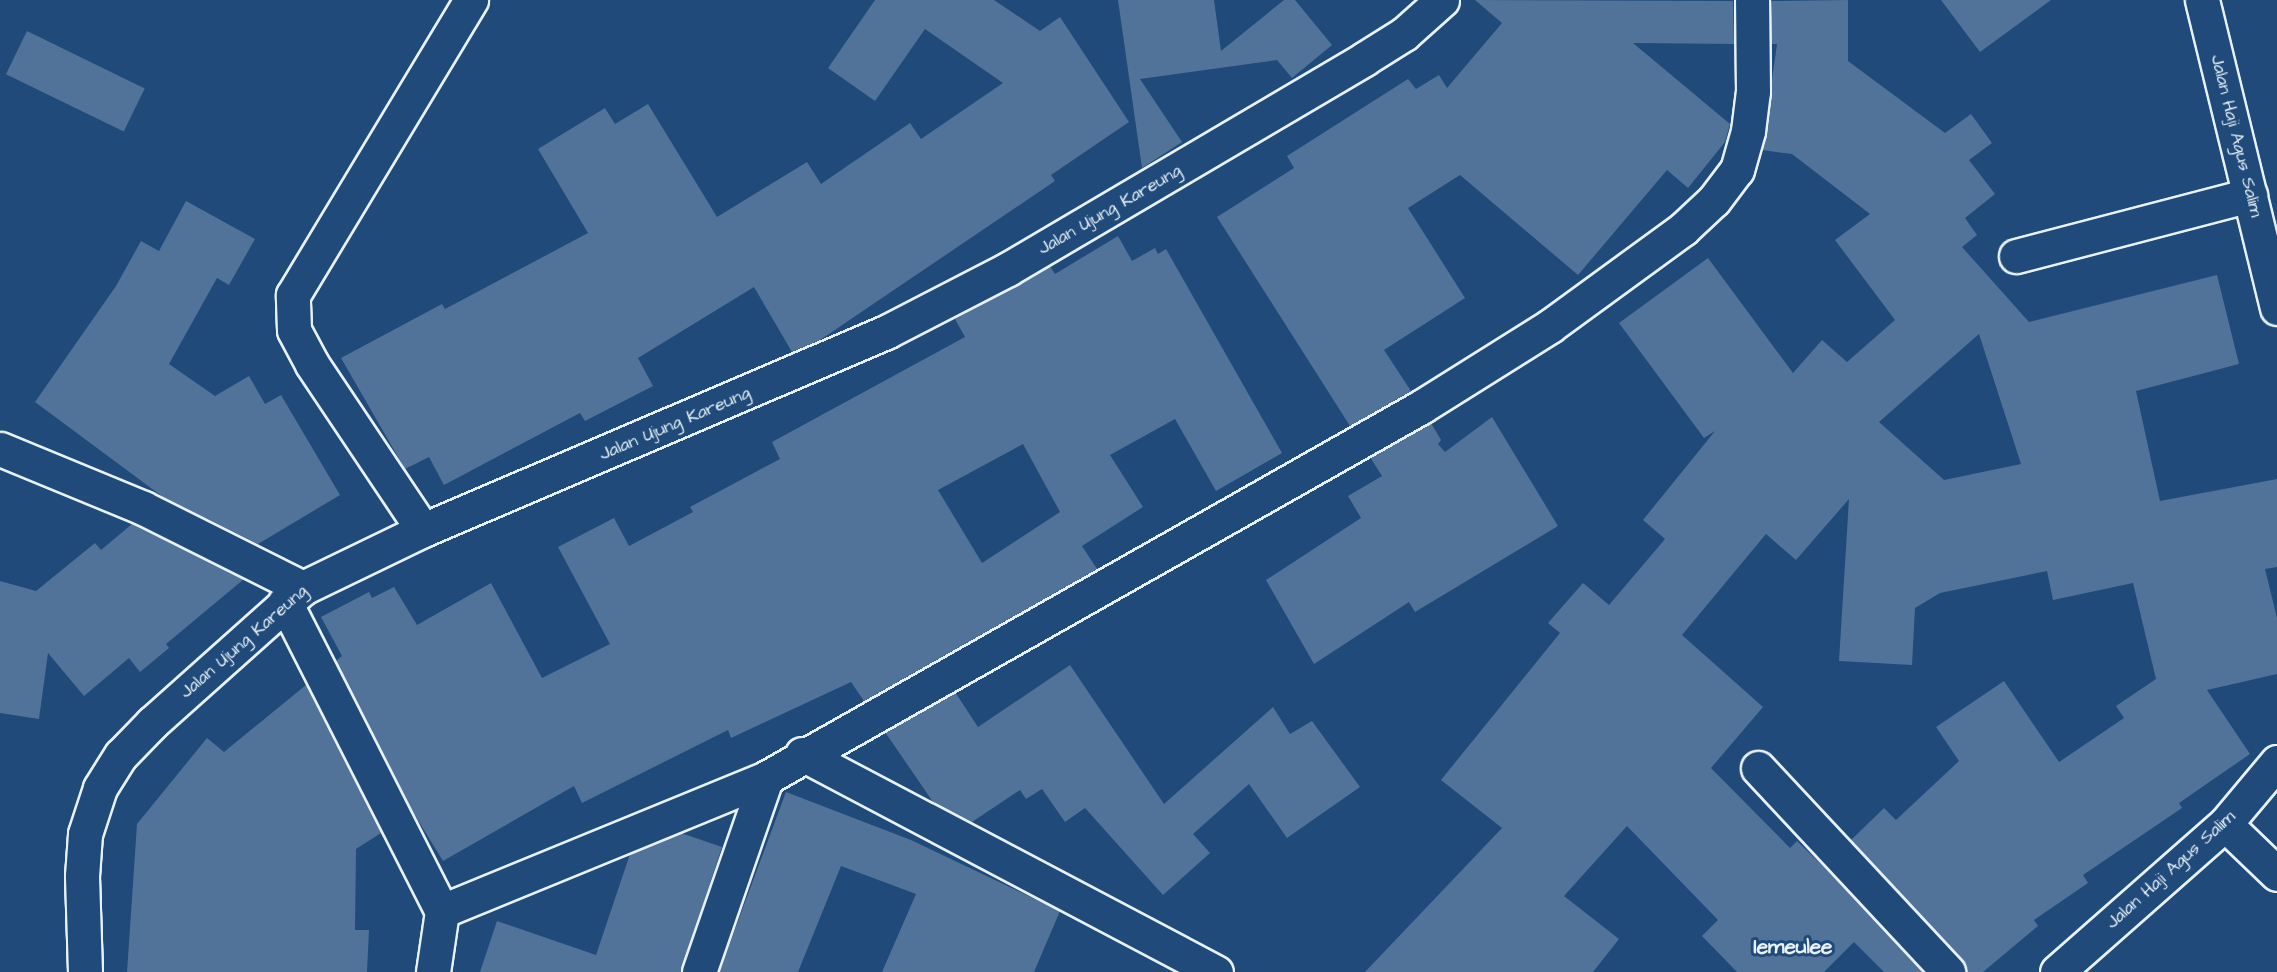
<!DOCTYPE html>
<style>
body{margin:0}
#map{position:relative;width:2277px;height:972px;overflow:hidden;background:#1f4a7a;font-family:"Architects Daughter",sans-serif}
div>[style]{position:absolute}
.building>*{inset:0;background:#517399;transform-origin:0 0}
.roads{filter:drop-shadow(2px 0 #e8f1f8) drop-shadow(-2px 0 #e8f1f8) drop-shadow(0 2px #e8f1f8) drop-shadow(0 -2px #e8f1f8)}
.minor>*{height:33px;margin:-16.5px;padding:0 16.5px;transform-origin:16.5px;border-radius:16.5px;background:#1f4a7a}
.major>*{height:33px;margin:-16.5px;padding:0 16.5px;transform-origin:16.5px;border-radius:16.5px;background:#1f4a7a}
span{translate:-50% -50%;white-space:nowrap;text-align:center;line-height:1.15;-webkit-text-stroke:6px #1f4a7a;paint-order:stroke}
.street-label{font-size:18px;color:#e8f1f8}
.quarter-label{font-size:21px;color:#e8f1f8;font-weight:700}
</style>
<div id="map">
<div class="building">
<i style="clip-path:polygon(875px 0,994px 0,1040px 31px,1060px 17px,1129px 122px,1051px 175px,1055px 181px,820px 340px,792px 352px,754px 287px,638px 358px,653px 386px,585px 421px,580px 413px,444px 485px,429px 457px,405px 469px,341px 358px,442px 304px,445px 309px,588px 233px,538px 149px,605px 108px,615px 124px,648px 104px,717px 217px,807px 162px,821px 184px,910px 123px,921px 139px,1003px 83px,925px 29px,875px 101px,828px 68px)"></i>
<i style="clip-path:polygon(1118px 0,1214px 0,1221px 51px,1284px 0,1295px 0,1332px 45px,1292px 78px,1277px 60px,1140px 79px,1182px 142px,1142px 168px)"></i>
<i style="clip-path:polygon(1475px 0,1733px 1px,1734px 44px,1633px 43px,1730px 124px,1725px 142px,1688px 188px,1667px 170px,1578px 275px,1460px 175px,1408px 208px,1465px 298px,1384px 350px,1411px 391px,1350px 426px,1217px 217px,1294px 168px,1287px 156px,1408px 79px,1416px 89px,1439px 75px,1447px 88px,1502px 23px)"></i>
<i style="clip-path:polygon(evenodd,1848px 0,1848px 61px,1945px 133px,1971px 114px,1992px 143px,1969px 160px,1995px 194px,1965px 218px,1977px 235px,1962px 247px,2029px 322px,2217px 275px,2239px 364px,2136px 391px,2160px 501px,2277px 479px,2277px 567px,2265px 569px,2277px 618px,2277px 674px,2207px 690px,2250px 754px,2179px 803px,2182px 808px,2083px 875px,2088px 883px,2034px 920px,2038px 926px,1983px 972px,1966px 972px,1962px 959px,1851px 840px,1884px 808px,1896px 820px,1959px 761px,1936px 727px,2004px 681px,2059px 762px,2124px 718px,2116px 706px,2156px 679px,2133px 583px,2053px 600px,2047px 571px,1940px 593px,1915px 608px,1912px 665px,1839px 661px,1849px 499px,1796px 560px,1766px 534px,1682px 635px,1763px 707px,1711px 768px,1790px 848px,1797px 841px,1823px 866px,1922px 972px,1884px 972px,1854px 942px,1824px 972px,1737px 972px,1702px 936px,1718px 920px,1627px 826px,1564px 896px,1619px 939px,1593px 972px,1365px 972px,1502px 828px,1441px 780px,1560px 633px,1548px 623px,1583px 583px,1609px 605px,1665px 539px,1643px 520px,1715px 431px,1704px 438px,1619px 323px,1708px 258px,1793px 373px,1822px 340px,1847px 362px,1895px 320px,1835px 240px,1870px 214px,1792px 154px,1762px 150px,1777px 44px,1771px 44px,1771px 1px,1848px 0,1979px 334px,2021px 464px,1944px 480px,1879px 422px,1979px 334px)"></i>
<i style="clip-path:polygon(1941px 0,2051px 0,1980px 52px)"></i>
<i style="left:27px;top:31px;width:131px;height:48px;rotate:26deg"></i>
<i style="clip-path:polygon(186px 201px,255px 239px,229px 285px,217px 278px,169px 364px,215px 396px,249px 376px,265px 404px,281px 395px,340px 495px,258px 544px,163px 497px,35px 402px,116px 286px,141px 241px,159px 251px)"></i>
<i style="clip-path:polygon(evenodd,1118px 236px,1132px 261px,1155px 248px,1158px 254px,1166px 249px,1282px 453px,1216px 491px,1175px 419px,1110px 455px,1143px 507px,1082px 546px,1097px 569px,864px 701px,851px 682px,731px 738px,728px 730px,582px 803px,574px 786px,443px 861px,413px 812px,336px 661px,342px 656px,321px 617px,369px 592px,372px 598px,394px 587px,417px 625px,491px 583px,542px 678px,610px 644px,558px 547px,614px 518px,629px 546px,693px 512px,690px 507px,780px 459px,772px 442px,965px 337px,955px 319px,1050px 266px,1055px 274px,1118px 236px,1023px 444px,1060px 512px,982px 563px,938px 490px,1023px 444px)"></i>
<i style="clip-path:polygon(1492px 417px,1558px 526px,1415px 612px,1409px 602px,1314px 664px,1266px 580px,1361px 518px,1348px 496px,1382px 476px,1370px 457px,1431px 423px,1441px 440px,1438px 444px,1445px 452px)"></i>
<i style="clip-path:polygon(132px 524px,244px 579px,166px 644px,169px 648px,140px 672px,129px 658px,84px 696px,48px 653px,39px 719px,0 713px,0 581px,36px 591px,95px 543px,101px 550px)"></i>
<i style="clip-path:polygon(1070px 665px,1164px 804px,1273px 707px,1290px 734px,1312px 721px,1360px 787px,1287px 838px,1249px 784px,1193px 834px,1210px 853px,1163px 895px,1085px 808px,1065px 822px,1042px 789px,1026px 799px,1020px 790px,972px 822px,933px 802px,885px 732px,955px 692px,978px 727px)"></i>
<i style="clip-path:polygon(306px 685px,381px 833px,356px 849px,355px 930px,369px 930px,367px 972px,127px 972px,137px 824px,207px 738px,224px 752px)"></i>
<i style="clip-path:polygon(786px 792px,911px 840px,1060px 911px,1034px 972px,882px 972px,916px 894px,841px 866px,798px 972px,719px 972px)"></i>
<i style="clip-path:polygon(681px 833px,722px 847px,681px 972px,480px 972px,497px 921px,596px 955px,630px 854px)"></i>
</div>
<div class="roads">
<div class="minor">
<i style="left:2016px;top:256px;width:242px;rotate:-14.6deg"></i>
<i style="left:0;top:449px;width:155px;rotate:22.4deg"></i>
<i style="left:143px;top:508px;width:179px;rotate:26.6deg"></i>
<i style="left:423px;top:530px;width:200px;rotate:-123.8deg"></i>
<i style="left:312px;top:364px;width:38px;rotate:-118deg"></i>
<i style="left:294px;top:330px;width:35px;rotate:-92deg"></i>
<i style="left:293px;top:295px;width:345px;rotate:-58.9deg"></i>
<i style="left:285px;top:602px;width:347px;rotate:63.1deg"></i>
<i style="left:442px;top:911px;width:350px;rotate:-22.3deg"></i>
<i style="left:766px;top:778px;width:753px;rotate:-29.53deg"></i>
<i style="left:1421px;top:407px;width:152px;rotate:-32.1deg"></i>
<i style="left:1550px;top:326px;width:165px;rotate:-36.1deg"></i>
<i style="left:1683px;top:229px;width:42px;rotate:-43.1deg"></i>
<i style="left:1714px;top:200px;width:38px;rotate:-53deg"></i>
<i style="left:1737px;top:170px;width:41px;rotate:-74.2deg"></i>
<i style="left:1748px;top:131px;width:40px;rotate:-82.9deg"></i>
<i style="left:1753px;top:91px;width:91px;rotate:-90.6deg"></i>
<i style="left:802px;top:754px;width:468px;rotate:27.8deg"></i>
<i style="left:1758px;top:768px;width:279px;rotate:47deg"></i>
<i style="left:2225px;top:824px;width:72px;rotate:43.9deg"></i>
<i style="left:85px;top:972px;width:96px;rotate:-91.8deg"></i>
<i style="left:82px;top:876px;width:42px;rotate:-85.9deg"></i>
<i style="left:85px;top:834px;width:48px;rotate:-71.9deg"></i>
<i style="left:100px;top:788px;width:39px;rotate:-58deg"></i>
<i style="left:121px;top:755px;width:45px;rotate:-45.9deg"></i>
<i style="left:152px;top:723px;width:203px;rotate:-41.8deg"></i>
<i style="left:303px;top:588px;width:133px;rotate:-25.8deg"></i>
<i style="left:423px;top:530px;width:504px;rotate:-23.15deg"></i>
<i style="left:886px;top:332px;width:137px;rotate:-27.3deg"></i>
<i style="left:1008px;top:269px;width:413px;rotate:-30.5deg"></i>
<i style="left:1364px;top:59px;width:47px;rotate:-32deg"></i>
<i style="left:1404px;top:34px;width:51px;rotate:-41.8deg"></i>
<i style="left:433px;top:972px;width:62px;rotate:-81.6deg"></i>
<i style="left:699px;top:972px;width:205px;rotate:-70.9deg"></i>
</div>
<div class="major">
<i style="left:2202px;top:0;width:317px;rotate:76.3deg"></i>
<i style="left:2057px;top:972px;width:224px;rotate:-41.4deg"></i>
<i style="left:2225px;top:824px;width:81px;rotate:-50deg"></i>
</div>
</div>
<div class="street-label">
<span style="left:2236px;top:136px;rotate:76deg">Jalan Haji Agus Salim</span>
<span style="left:1110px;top:210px;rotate:-30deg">Jalan Ujung Kareung</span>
<span style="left:675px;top:424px;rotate:-23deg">Jalan Ujung Kareung</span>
<span style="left:244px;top:642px;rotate:-41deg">Jalan Ujung Kareung</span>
<span style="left:2171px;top:870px;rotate:-42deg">Jalan Haji Agus Salim</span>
</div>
<div class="quarter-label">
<span style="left:1793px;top:947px">Iemeulee</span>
</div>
</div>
